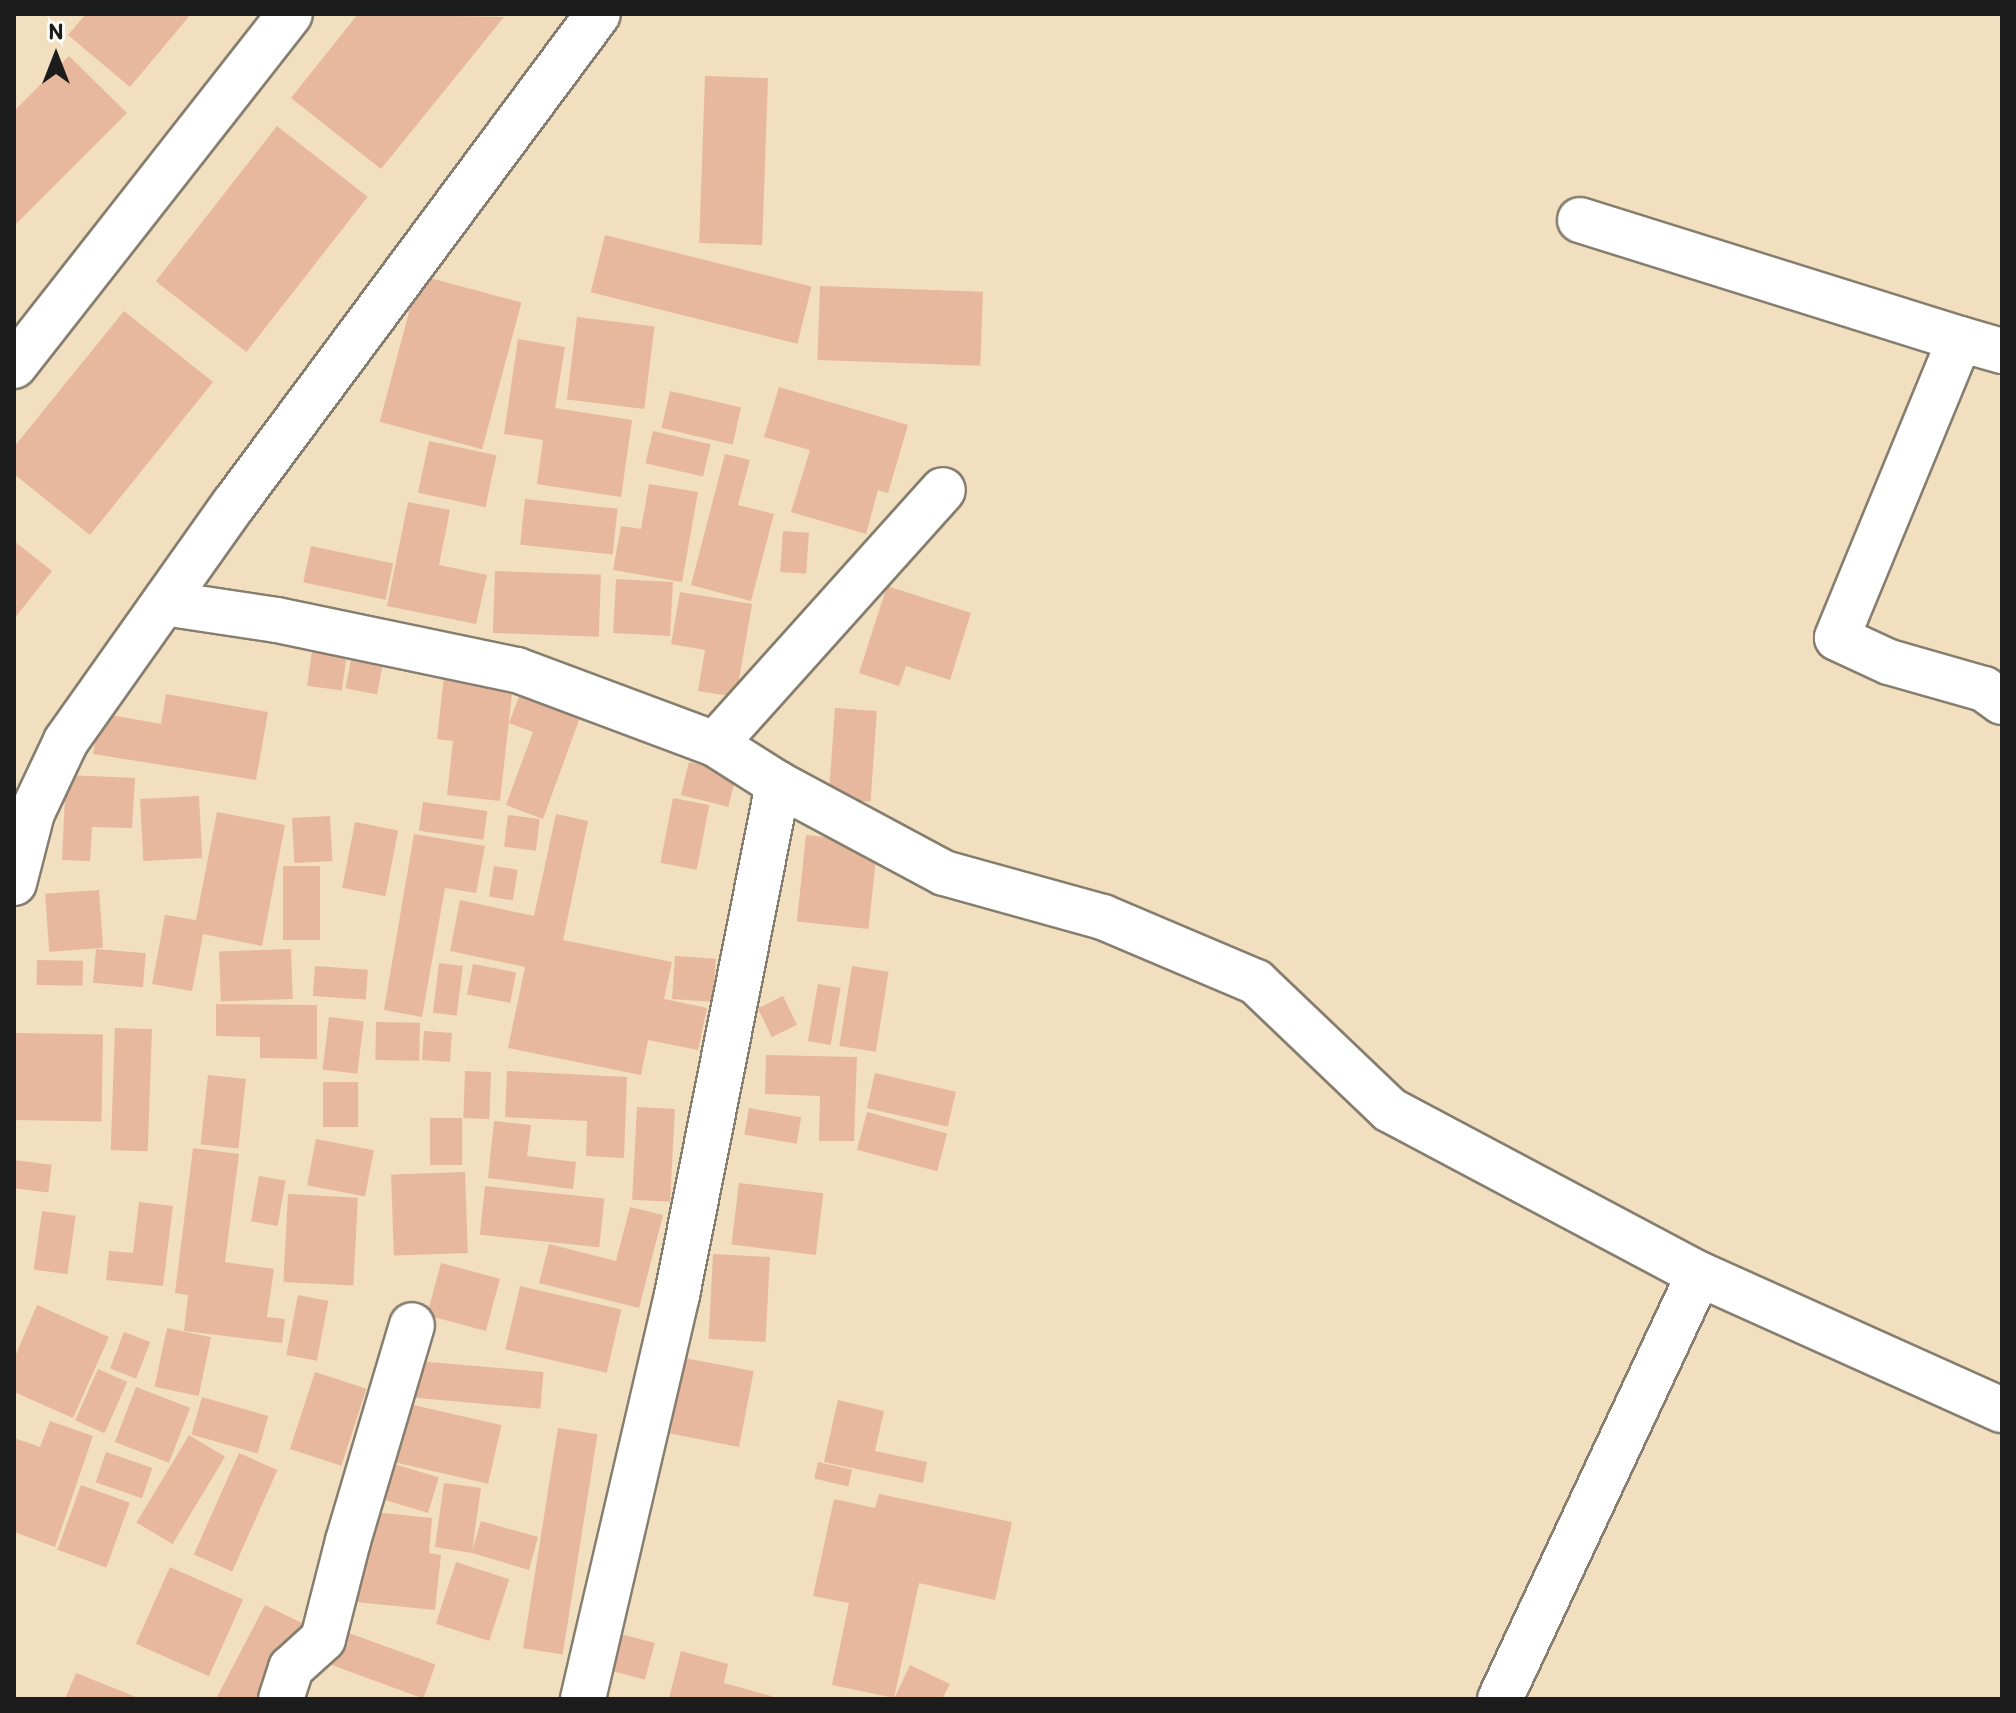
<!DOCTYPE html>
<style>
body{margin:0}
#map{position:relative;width:2016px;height:1713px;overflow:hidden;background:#f1dfc0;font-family:Itim,sans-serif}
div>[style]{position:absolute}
.building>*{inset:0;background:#e7b89d;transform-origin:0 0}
.roads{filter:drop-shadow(2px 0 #867e6e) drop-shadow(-2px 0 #867e6e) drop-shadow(0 2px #867e6e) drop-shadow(0 -2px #867e6e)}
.minor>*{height:44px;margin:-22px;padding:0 22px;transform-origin:22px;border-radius:22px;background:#fff}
span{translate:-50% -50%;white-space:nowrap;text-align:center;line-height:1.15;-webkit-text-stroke:7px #fdfcf7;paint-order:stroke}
.frame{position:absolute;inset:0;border:16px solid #1c1c1c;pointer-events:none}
.north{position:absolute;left:16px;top:16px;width:80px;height:80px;-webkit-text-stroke:6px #fdfcf7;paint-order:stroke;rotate:0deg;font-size:22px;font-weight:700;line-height:32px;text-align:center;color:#1c1c1c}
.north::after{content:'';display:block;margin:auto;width:28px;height:36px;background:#1c1c1c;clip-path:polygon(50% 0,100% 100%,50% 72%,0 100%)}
</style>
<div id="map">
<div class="building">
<i style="clip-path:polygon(86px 14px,191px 14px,130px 87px,68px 35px)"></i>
<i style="clip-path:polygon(358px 14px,504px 17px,381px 169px,291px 98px)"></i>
<i style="clip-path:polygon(69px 56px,127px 113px,14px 226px,14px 111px)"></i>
<i style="left:705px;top:76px;width:63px;height:167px;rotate:2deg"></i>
<i style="left:277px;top:126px;width:115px;height:197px;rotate:38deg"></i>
<i style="left:605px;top:235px;width:213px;height:59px;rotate:14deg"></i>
<i style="left:419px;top:275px;width:106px;height:152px;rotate:15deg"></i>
<i style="left:820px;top:286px;width:163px;height:74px;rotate:2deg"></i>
<i style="clip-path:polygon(124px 311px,213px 382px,90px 535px,14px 474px,14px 447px)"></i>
<i style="left:577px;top:317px;width:78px;height:83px;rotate:7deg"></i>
<i style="clip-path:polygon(518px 339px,565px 347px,555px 408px,632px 420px,621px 497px,537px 484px,543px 440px,504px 434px)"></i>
<i style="clip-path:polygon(779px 387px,908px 425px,888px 493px,878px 490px,866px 534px,791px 512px,810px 450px,764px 437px)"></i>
<i style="left:670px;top:391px;width:73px;height:38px;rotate:13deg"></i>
<i style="left:653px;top:431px;width:59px;height:33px;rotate:13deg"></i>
<i style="left:429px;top:441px;width:69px;height:53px;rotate:12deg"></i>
<i style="clip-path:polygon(725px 454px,750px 460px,738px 505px,774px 514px,751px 601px,691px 585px)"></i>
<i style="clip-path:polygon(649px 484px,698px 492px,682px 582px,613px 570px,621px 526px,641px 529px)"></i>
<i style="left:525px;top:499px;width:93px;height:46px;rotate:6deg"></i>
<i style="clip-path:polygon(408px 502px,450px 510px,439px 565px,487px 575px,476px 624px,387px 606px)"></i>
<i style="left:783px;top:531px;width:26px;height:41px;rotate:4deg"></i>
<i style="clip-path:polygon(14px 541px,52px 571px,14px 619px)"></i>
<i style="left:311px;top:546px;width:84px;height:37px;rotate:12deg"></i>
<i style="left:495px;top:571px;width:106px;height:62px;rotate:2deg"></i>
<i style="left:616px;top:579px;width:57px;height:54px;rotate:3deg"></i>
<i style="clip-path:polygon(887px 586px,971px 613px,950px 680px,906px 666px,899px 686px,859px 673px)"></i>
<i style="clip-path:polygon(680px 592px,752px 604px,736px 697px,698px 691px,705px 650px,671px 644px)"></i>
<i style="left:353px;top:650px;width:32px;height:39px;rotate:11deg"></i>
<i style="left:312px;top:651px;width:35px;height:35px;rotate:8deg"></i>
<i style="clip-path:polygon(445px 668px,514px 676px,500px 801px,447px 795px,453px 741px,437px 739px)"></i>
<i style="clip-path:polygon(523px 686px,583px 709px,543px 819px,506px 805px,533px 732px,509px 723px)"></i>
<i style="clip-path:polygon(166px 694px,268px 712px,256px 780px,93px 754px,100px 713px,161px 724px)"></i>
<i style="left:835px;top:708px;width:42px;height:91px;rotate:4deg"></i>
<i style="left:689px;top:762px;width:49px;height:34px;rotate:14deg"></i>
<i style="clip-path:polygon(66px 775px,135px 778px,132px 828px,92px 827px,90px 861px,62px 860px)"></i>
<i style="left:199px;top:796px;width:62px;height:59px;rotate:87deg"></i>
<i style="left:673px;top:798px;width:37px;height:66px;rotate:11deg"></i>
<i style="left:423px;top:802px;width:65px;height:29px;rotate:8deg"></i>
<i style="clip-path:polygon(217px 812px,285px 825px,262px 946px,203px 934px,192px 991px,152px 984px,165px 915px,196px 920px)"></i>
<i style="clip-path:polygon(556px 814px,588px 821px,563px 940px,672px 962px,664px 999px,707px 1008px,698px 1050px,648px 1040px,641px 1075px,508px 1048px,525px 967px,450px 951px,460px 900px,534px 916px)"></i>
<i style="left:508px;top:815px;width:32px;height:32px;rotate:7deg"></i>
<i style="left:330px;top:816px;width:45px;height:38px;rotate:87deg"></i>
<i style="left:355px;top:822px;width:44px;height:67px;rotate:11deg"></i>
<i style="clip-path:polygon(414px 834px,485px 846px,476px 893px,445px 888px,422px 1017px,384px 1010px)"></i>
<i style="left:806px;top:835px;width:72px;height:87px;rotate:6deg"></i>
<i style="left:283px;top:866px;width:37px;height:74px"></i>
<i style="left:494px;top:866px;width:24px;height:31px;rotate:9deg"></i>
<i style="left:99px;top:890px;width:58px;height:54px;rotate:86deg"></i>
<i style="left:96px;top:949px;width:50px;height:34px;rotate:5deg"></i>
<i style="left:291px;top:949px;width:50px;height:72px;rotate:88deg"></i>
<i style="left:675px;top:956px;width:41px;height:43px;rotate:4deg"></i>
<i style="left:37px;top:960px;width:46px;height:25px;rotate:1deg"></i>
<i style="left:439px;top:963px;width:24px;height:50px;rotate:7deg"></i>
<i style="left:473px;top:964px;width:44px;height:31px;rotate:11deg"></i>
<i style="left:315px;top:966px;width:53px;height:30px;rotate:4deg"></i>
<i style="left:852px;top:966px;width:37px;height:81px;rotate:9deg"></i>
<i style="left:818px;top:984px;width:23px;height:58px;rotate:10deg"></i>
<i style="left:783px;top:996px;width:32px;height:28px;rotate:64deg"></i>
<i style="clip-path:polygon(216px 1004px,317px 1005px,317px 1059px,260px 1058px,260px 1037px,216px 1036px)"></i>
<i style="left:329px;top:1017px;width:35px;height:53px;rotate:7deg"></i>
<i style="left:376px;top:1022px;width:44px;height:38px;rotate:1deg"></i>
<i style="left:115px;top:1028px;width:37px;height:122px;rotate:2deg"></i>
<i style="left:424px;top:1031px;width:28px;height:29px;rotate:4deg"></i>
<i style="left:14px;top:1033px;width:89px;height:87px;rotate:1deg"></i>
<i style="clip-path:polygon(766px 1055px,857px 1057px,854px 1141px,819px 1141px,820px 1096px,765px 1094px)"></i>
<i style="left:465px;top:1071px;width:26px;height:47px;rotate:2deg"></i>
<i style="clip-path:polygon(507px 1071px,627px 1077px,624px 1158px,586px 1156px,587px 1121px,505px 1117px)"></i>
<i style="left:875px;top:1073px;width:83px;height:36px;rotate:13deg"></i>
<i style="left:208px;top:1075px;width:38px;height:70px;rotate:6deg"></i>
<i style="left:323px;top:1082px;width:35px;height:45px"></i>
<i style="left:637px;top:1107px;width:38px;height:93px;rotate:3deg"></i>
<i style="left:749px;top:1108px;width:53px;height:27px;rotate:10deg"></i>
<i style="left:867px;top:1112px;width:83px;height:39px;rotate:15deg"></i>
<i style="left:430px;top:1118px;width:32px;height:47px"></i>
<i style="clip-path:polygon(494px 1121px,531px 1125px,527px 1156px,576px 1162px,573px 1189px,488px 1178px)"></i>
<i style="left:316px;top:1139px;width:59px;height:47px;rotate:11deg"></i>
<i style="clip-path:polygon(193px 1148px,239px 1154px,225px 1262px,274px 1269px,267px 1317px,285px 1319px,282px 1343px,184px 1331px,188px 1295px,175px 1293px)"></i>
<i style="left:14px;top:1160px;width:38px;height:28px;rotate:7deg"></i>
<i style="left:465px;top:1172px;width:81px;height:74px;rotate:88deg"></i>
<i style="left:259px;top:1176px;width:27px;height:46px;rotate:10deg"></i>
<i style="left:739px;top:1183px;width:85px;height:62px;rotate:7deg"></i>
<i style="left:485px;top:1186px;width:120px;height:49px;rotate:6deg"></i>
<i style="left:288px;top:1194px;width:70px;height:88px;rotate:3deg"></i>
<i style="clip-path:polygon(139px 1202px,173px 1206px,163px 1286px,106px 1280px,109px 1251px,133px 1253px)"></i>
<i style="clip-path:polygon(630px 1207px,663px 1215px,639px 1308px,539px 1283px,549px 1244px,616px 1261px)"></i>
<i style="left:42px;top:1211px;width:34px;height:59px;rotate:8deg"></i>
<i style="left:713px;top:1254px;width:57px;height:85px;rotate:3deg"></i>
<i style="left:441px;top:1263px;width:61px;height:54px;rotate:15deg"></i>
<i style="left:520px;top:1286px;width:104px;height:65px;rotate:13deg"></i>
<i style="left:298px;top:1295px;width:31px;height:61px;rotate:11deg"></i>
<i style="clip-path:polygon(37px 1305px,109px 1337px,73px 1418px,14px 1392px,14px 1359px)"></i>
<i style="left:167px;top:1328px;width:45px;height:60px;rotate:12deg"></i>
<i style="left:124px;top:1332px;width:28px;height:39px;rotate:21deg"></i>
<i style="left:685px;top:1358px;width:70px;height:77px;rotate:11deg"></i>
<i style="left:407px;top:1360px;width:137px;height:37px;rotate:5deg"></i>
<i style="left:98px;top:1369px;width:32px;height:56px;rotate:24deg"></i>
<i style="left:315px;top:1372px;width:54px;height:81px;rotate:18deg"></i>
<i style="left:136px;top:1387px;width:58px;height:59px;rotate:21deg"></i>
<i style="left:202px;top:1397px;width:69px;height:39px;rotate:16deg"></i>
<i style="clip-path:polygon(838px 1400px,884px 1411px,875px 1451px,927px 1462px,923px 1483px,824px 1462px)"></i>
<i style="left:409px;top:1404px;width:95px;height:60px;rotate:13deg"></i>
<i style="clip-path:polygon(50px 1421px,93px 1436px,55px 1547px,14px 1532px,14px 1438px,40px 1447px)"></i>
<i style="left:558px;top:1428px;width:40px;height:223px;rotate:9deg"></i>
<i style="left:189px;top:1435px;width:42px;height:102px;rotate:31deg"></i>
<i style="left:106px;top:1452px;width:49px;height:32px;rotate:19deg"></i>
<i style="left:239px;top:1453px;width:42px;height:111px;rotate:24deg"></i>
<i style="left:818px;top:1462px;width:35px;height:17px;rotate:13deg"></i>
<i style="left:391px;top:1463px;width:50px;height:37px;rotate:17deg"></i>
<i style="clip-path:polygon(444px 1483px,481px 1488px,472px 1551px,481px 1521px,538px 1537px,529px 1570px,472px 1553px,435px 1547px)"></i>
<i style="left:81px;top:1485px;width:52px;height:69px;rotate:20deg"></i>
<i style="clip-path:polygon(879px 1494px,1012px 1522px,995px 1600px,919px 1583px,894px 1698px,832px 1685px,849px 1603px,813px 1596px,834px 1499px,875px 1508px)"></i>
<i style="clip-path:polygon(365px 1511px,432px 1518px,429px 1553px,441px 1555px,435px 1610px,356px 1602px)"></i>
<i style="left:456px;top:1562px;width:56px;height:65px;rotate:18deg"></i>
<i style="left:170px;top:1567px;width:80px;height:84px;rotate:24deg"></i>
<i style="clip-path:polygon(265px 1605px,304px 1624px,265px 1699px,216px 1699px)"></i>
<i style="left:335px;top:1628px;width:107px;height:36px;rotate:20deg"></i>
<i style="left:621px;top:1634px;width:35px;height:38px;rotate:15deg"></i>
<i style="clip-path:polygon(681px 1651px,728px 1664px,724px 1683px,782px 1699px,669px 1698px)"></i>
<i style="clip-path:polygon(910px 1665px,950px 1684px,942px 1699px,894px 1699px)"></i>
<i style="clip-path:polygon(76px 1673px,141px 1699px,65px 1699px)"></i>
</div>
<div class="roads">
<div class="minor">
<i style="left:1580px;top:220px;width:398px;rotate:17.4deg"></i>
<i style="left:1960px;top:339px;width:323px;rotate:112.4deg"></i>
<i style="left:1837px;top:638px;width:57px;rotate:24.8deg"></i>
<i style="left:1889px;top:662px;width:99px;rotate:15.9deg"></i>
<i style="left:1984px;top:689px;width:22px;rotate:36deg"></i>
<i style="left:1960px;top:339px;width:44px;rotate:15.9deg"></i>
<i style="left:14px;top:366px;width:447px;rotate:-51.9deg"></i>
<i style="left:164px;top:603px;width:114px;rotate:8.6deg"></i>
<i style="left:277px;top:620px;width:245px;rotate:11.8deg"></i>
<i style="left:517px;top:670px;width:211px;rotate:20.5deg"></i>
<i style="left:715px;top:744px;width:75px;rotate:32.4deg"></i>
<i style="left:778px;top:784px;width:521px;rotate:101.18deg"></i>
<i style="left:677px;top:1295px;width:415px;rotate:103.1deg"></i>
<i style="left:715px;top:744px;width:341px;rotate:-48.1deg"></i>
<i style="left:778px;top:784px;width:188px;rotate:28.2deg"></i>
<i style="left:944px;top:873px;width:165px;rotate:15.5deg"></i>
<i style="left:1103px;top:917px;width:166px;rotate:23deg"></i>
<i style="left:1256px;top:982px;width:185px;rotate:43.7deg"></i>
<i style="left:1390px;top:1110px;width:350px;rotate:28deg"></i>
<i style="left:1699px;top:1274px;width:332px;rotate:24.2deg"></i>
<i style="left:14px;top:883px;width:72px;rotate:-75.6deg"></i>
<i style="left:32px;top:813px;width:80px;rotate:-64.7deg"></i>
<i style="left:66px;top:741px;width:291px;rotate:-54.7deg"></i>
<i style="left:234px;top:504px;width:610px;rotate:-53.39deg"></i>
<i style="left:281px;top:1699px;width:33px;rotate:-72deg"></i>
<i style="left:291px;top:1668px;width:43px;rotate:-42.2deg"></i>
<i style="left:323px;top:1639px;width:101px;rotate:-75.7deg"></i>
<i style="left:348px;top:1541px;width:225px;rotate:-73.5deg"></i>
<i style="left:1500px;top:1699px;width:469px;rotate:-64.9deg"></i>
</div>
</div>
<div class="frame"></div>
<div class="north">N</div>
</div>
